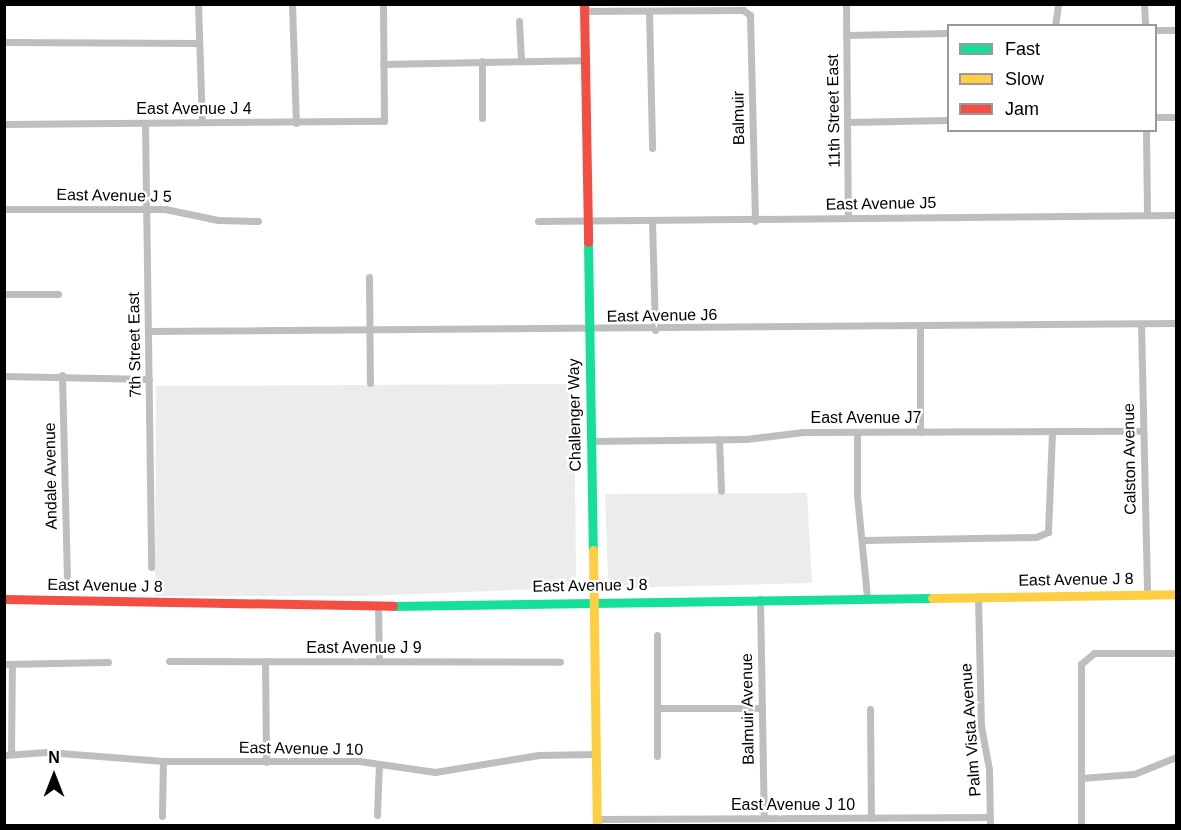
<!DOCTYPE html>
<style>
body{margin:0}
#map{position:relative;width:1181px;height:830px;overflow:hidden;background:#fff;font-family:Helvetica,sans-serif}
div>[style]{position:absolute}
.green>*{inset:0;background:#ececec}
.street>*{height:7px;margin:-3.5px;padding:0 3.5px;transform-origin:3.5px;border-radius:3.5px;background:#bebebe}
.fast>*{height:9px;margin:-4.5px;padding:0 4.5px;transform-origin:4.5px;border-radius:4.5px;background:#16e098}
.slow>*{height:9px;margin:-4.5px;padding:0 4.5px;transform-origin:4.5px;border-radius:4.5px;background:#ffcf43}
.jam>*{height:9px;margin:-4.5px;padding:0 4.5px;transform-origin:4.5px;border-radius:4.5px;background:#f24e42}
span{translate:-50% -50%;white-space:nowrap;text-align:center;line-height:1.15;-webkit-text-stroke:4.5px #fff;paint-order:stroke}
.street-label{font-size:16px;color:#000}
.frame{position:absolute;inset:0;border:6px solid #000;pointer-events:none}
.legend{position:absolute;left:947px;top:24px;width:210px;height:108px;box-sizing:border-box;background:#fff;border:2px solid #999;margin:0;padding:8px 10px;list-style:none;font-size:18px;color:#000}
.legend li{display:flex;align-items:center;gap:12px;height:30px}
.legend b{width:30px;border:2px solid #999}
.north{position:absolute;left:24px;top:746px;width:60px;height:60px;-webkit-text-stroke:4px #fff;paint-order:stroke;rotate:0deg;font-size:16px;font-weight:700;line-height:24px;text-align:center;color:#000}
.north::after{content:'';display:block;margin:auto;width:21px;height:27px;background:#000;clip-path:polygon(50% 0,100% 100%,50% 72%,0 100%)}
</style>
<div id="map">
<div class="green">
<i style="clip-path:polygon(574px 384px,576px 578px,566px 588px,366px 596px,155px 596px,156px 386px)"></i>
<i style="clip-path:polygon(807px 493px,812px 583px,617px 588px,608px 578px,605px 494px)"></i>
</div>
<div class="street">
<i style="left:198px;top:4px;width:118px;rotate:88.1deg"></i>
<i style="left:292px;top:4px;width:119px;rotate:88.1deg"></i>
<i style="left:846px;top:4px;width:214px;rotate:89.5deg"></i>
<i style="left:1144px;top:4px;width:22px;rotate:87deg"></i>
<i style="left:584px;top:11px;width:159px;rotate:-0.4deg"></i>
<i style="left:743px;top:10px;width:9px;rotate:36deg"></i>
<i style="left:750px;top:15px;width:206px;rotate:88.6deg"></i>
<i style="left:649px;top:11px;width:137px;rotate:88.7deg"></i>
<i style="left:519px;top:21px;width:38px;rotate:87deg"></i>
<i style="left:1055px;top:26px;width:22px;rotate:-82deg"></i>
<i style="left:1156px;top:30px;width:20px"></i>
<i style="left:846px;top:35px;width:102px;rotate:-1.1deg"></i>
<i style="left:4px;top:42px;width:195px;rotate:0.3deg"></i>
<i style="left:383px;top:64px;width:200px;rotate:-1.1deg"></i>
<i style="left:1156px;top:117px;width:20px"></i>
<i style="left:482px;top:118px;width:57px;rotate:-90deg"></i>
<i style="left:847px;top:122px;width:101px;rotate:-1.1deg"></i>
<i style="left:145px;top:123px;width:444px;rotate:89.2deg"></i>
<i style="left:4px;top:124px;width:380px;rotate:-0.5deg"></i>
<i style="left:384px;top:121px;width:117px;rotate:-90.5deg"></i>
<i style="left:1146px;top:130px;width:84px;rotate:89.3deg"></i>
<i style="left:4px;top:209px;width:161px"></i>
<i style="left:165px;top:209px;width:54px;rotate:11.7deg"></i>
<i style="left:218px;top:220px;width:40px;rotate:1.4deg"></i>
<i style="left:538px;top:221px;width:638px;rotate:-0.54deg"></i>
<i style="left:652px;top:221px;width:109px;rotate:88.4deg"></i>
<i style="left:369px;top:277px;width:106px;rotate:89.5deg"></i>
<i style="left:4px;top:294px;width:54px"></i>
<i style="left:1141px;top:324px;width:270px;rotate:88.7deg"></i>
<i style="left:920px;top:327px;width:105px;rotate:90deg"></i>
<i style="left:148px;top:331px;width:1028px;rotate:-0.45deg"></i>
<i style="left:62px;top:375px;width:201px;rotate:88.6deg"></i>
<i style="left:4px;top:376px;width:145px;rotate:1.2deg"></i>
<i style="left:857px;top:432px;width:63px;rotate:90deg"></i>
<i style="left:857px;top:495px;width:102px;rotate:84.4deg"></i>
<i style="left:719px;top:439px;width:52px;rotate:87.8deg"></i>
<i style="left:591px;top:441px;width:155px;rotate:-0.7deg"></i>
<i style="left:746px;top:439px;width:58px;rotate:-6.9deg"></i>
<i style="left:804px;top:432px;width:338px;rotate:-0.2deg"></i>
<i style="left:863px;top:540px;width:173px;rotate:-1deg"></i>
<i style="left:1036px;top:537px;width:13px;rotate:-23deg"></i>
<i style="left:1048px;top:532px;width:99px;rotate:-87.7deg"></i>
<i style="left:978px;top:596px;width:130px;rotate:88.7deg"></i>
<i style="left:981px;top:726px;width:44px;rotate:79.5deg"></i>
<i style="left:989px;top:769px;width:57px;rotate:89deg"></i>
<i style="left:760px;top:599px;width:219px;rotate:89deg"></i>
<i style="left:378px;top:606px;width:55px;rotate:89deg"></i>
<i style="left:657px;top:635px;width:121px;rotate:90deg"></i>
<i style="left:169px;top:661px;width:391px;rotate:0.1deg"></i>
<i style="left:265px;top:661px;width:101px;rotate:89.4deg"></i>
<i style="left:4px;top:664px;width:104px;rotate:-1.1deg"></i>
<i style="left:657px;top:708px;width:105px"></i>
<i style="left:870px;top:709px;width:109px;rotate:89.5deg"></i>
<i style="left:11px;top:754px;width:89px;rotate:-89.4deg"></i>
<i style="left:4px;top:755px;width:43px;rotate:-4deg"></i>
<i style="left:47px;top:752px;width:116px;rotate:4.4deg"></i>
<i style="left:163px;top:761px;width:196px"></i>
<i style="left:359px;top:761px;width:77px;rotate:8.2deg"></i>
<i style="left:435px;top:772px;width:105px;rotate:-9.3deg"></i>
<i style="left:539px;top:755px;width:57px;rotate:-1deg"></i>
<i style="left:1081px;top:778px;width:53px;rotate:-4.3deg"></i>
<i style="left:1134px;top:774px;width:45px;rotate:-22deg"></i>
<i style="left:377px;top:815px;width:51px;rotate:-87.8deg"></i>
<i style="left:162px;top:816px;width:55px;rotate:-89deg"></i>
<i style="left:597px;top:819px;width:393px;rotate:-0.3deg"></i>
<i style="left:1081px;top:826px;width:162px;rotate:-90deg"></i>
<i style="left:1081px;top:664px;width:17px;rotate:-40deg"></i>
<i style="left:1094px;top:653px;width:82px"></i>
</div>
<div class="fast">
<i style="left:588px;top:242px;width:308px;rotate:89.1deg"></i>
<i style="left:393px;top:606px;width:539px;rotate:-0.85deg"></i>
</div>
<div class="slow">
<i style="left:593px;top:550px;width:276px;rotate:89.2deg"></i>
<i style="left:932px;top:598px;width:244px;rotate:-0.9deg"></i>
</div>
<div class="jam">
<i style="left:584px;top:4px;width:238px;rotate:89deg"></i>
<i style="left:4px;top:599px;width:389px;rotate:1deg"></i>
</div>
<div class="street-label">
<span style="left:194px;top:109px">East Avenue J 4</span>
<span style="left:834px;top:111px;rotate:-91deg">11th Street East</span>
<span style="left:739px;top:118px;rotate:-91deg">Balmuir</span>
<span style="left:114px;top:196px;rotate:1deg">East Avenue J 5</span>
<span style="left:881px;top:204px;rotate:-1deg">East Avenue J5</span>
<span style="left:662px;top:316px;rotate:-1deg">East Avenue J6</span>
<span style="left:135px;top:345px;rotate:-91deg">7th Street East</span>
<span style="left:575px;top:415px;rotate:-91deg">Challenger Way</span>
<span style="left:866px;top:418px">East Avenue J7</span>
<span style="left:1130px;top:459px;rotate:-91deg">Calston Avenue</span>
<span style="left:51px;top:476px;rotate:-91deg">Andale Avenue</span>
<span style="left:1076px;top:580px;rotate:-1deg">East Avenue J 8</span>
<span style="left:105px;top:586px;rotate:1deg">East Avenue J 8</span>
<span style="left:590px;top:586px;rotate:-1deg">East Avenue J 8</span>
<span style="left:364px;top:648px">East Avenue J 9</span>
<span style="left:748px;top:709px;rotate:-91deg">Balmuir Avenue</span>
<span style="left:971px;top:730px;rotate:-94deg">Palm Vista Avenue</span>
<span style="left:301px;top:749px;rotate:1deg">East Avenue J 10</span>
<span style="left:793px;top:805px">East Avenue J 10</span>
</div>
<div class="frame"></div>
<ul class="legend">
<li><b style="height:8px;background:#16e098"></b>Fast</li>
<li><b style="height:8px;background:#ffcf43"></b>Slow</li>
<li><b style="height:8px;background:#f24e42"></b>Jam</li>
</ul>
<div class="north">N</div>
</div>
